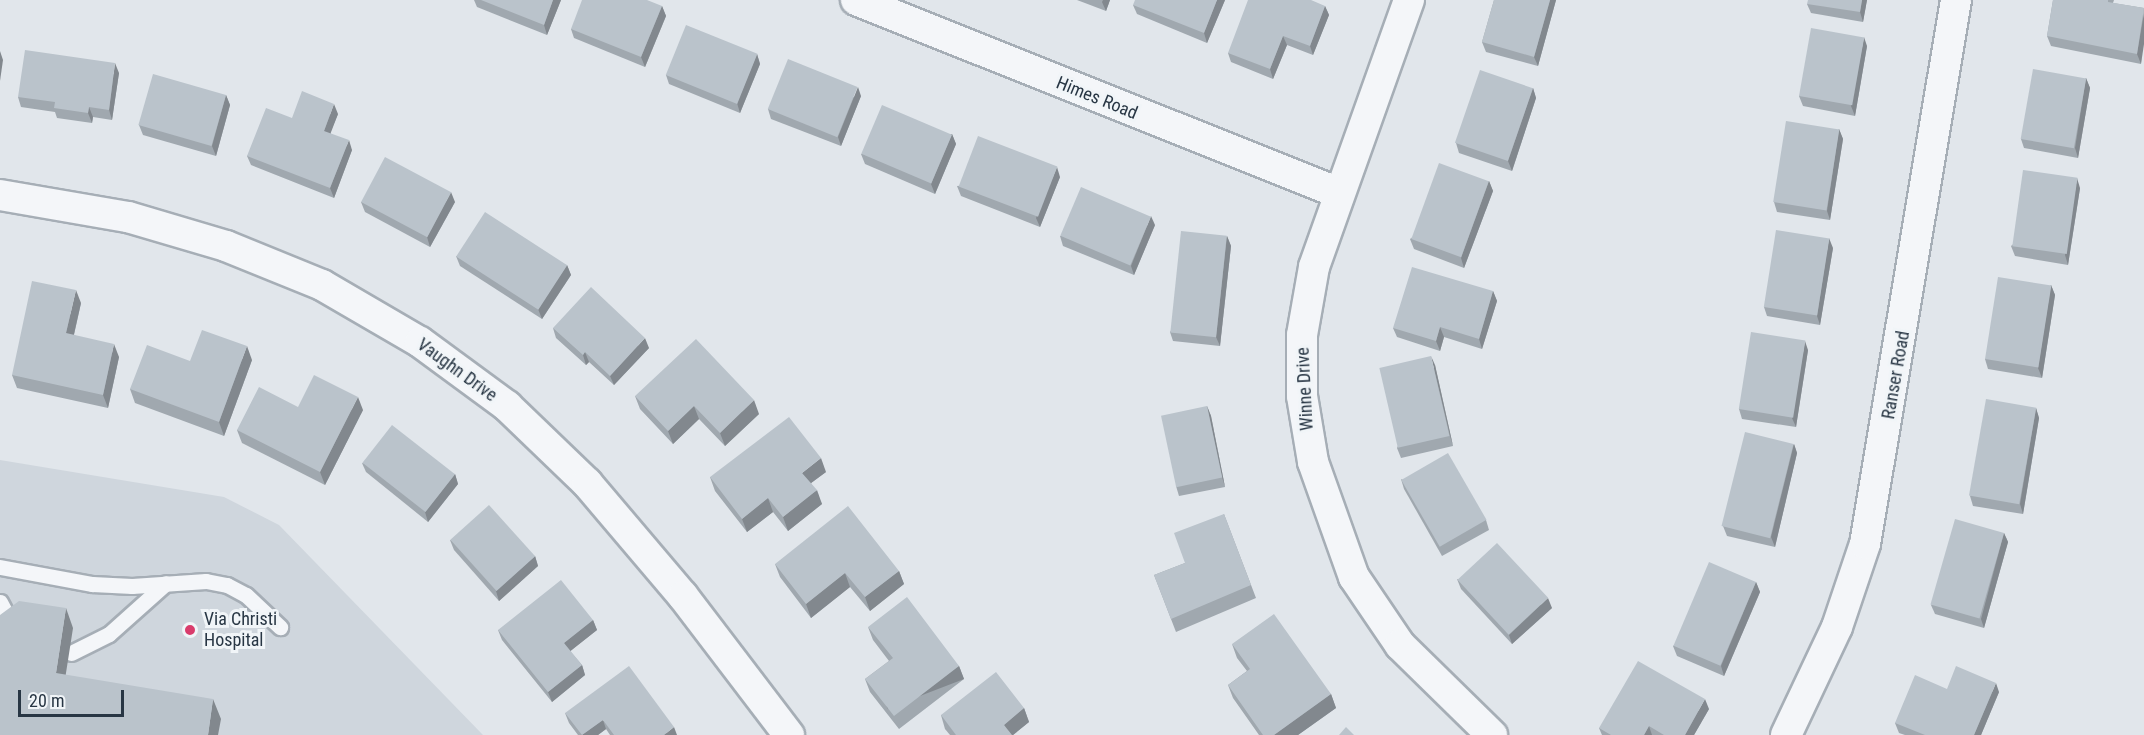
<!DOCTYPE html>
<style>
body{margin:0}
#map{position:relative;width:2144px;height:735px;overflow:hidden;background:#e1e6eb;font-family:"Roboto Condensed",sans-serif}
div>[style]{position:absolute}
.built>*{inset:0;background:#cfd6dd}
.roads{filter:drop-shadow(2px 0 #a6aeb6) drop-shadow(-2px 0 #a6aeb6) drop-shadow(0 2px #a6aeb6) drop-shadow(0 -2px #a6aeb6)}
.service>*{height:15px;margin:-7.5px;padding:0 7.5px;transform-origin:7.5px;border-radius:7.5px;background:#f4f6f9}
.minor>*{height:30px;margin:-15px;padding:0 15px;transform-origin:15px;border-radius:15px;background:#f4f6f9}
.wall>*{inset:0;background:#a0a8af}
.shaded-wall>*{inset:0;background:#82888e;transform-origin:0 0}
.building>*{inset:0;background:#bac3cb;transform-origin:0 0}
.dots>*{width:16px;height:16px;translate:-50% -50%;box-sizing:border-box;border:3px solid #f1f5f8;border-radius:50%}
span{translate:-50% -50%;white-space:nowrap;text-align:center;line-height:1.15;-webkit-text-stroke:6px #f1f5f8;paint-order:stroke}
.street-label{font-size:18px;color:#283644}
.poi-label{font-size:18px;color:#283644}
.left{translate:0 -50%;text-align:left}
.scale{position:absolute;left:18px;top:690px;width:106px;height:27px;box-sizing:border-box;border:3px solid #283644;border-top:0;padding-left:8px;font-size:18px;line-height:21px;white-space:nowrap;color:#283644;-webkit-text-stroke:4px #f1f5f8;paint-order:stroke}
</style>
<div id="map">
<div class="built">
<i style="clip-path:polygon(0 460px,224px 497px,279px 525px,483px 735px,0 735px)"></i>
</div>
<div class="roads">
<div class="service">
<i style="left:0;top:567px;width:94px;rotate:10.5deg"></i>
<i style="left:92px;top:584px;width:40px;rotate:2.9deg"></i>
<i style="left:132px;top:586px;width:74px;rotate:-3.9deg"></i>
<i style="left:206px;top:581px;width:21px;rotate:11deg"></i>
<i style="left:227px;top:585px;width:21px;rotate:28deg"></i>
<i style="left:246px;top:595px;width:47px;rotate:43.3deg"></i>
<i style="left:0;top:602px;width:30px;rotate:62deg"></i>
<i style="left:71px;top:653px;width:42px;rotate:-26.6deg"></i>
<i style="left:109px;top:634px;width:76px;rotate:-41.8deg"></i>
</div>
<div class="minor">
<i style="left:856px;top:0;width:520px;rotate:21.78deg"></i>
<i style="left:1409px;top:0;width:283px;rotate:109.6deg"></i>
<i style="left:1314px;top:267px;width:69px;rotate:100deg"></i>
<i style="left:1302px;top:335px;width:61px;rotate:90deg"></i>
<i style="left:1302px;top:396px;width:67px;rotate:80.5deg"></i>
<i style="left:1313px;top:462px;width:122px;rotate:70.4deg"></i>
<i style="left:1354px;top:577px;width:82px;rotate:55.9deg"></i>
<i style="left:1400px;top:645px;width:129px;rotate:44.4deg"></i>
<i style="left:0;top:195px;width:130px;rotate:9.8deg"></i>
<i style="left:128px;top:217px;width:102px;rotate:16.5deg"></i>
<i style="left:226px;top:246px;width:104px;rotate:22.1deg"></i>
<i style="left:322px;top:285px;width:113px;rotate:30.2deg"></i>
<i style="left:420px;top:342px;width:108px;rotate:36.3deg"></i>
<i style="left:507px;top:406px;width:111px;rotate:43.9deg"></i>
<i style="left:587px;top:483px;width:148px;rotate:49.7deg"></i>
<i style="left:683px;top:596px;width:175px;rotate:52.7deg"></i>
<i style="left:1786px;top:735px;width:119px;rotate:-64.7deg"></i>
<i style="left:1837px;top:627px;width:88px;rotate:-71.4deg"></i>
<i style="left:1865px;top:544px;width:552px;rotate:-80.5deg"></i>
</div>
</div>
<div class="wall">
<i style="clip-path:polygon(474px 0,561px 0,547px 35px,477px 7px)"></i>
<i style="clip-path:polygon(1077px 0,1110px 0,1106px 11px)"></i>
<i style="clip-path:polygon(1225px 0,1207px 43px,1137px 14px,1133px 5px)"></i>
<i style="clip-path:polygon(1494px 0,1556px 0,1538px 66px,1486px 52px,1482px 42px)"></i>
<i style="clip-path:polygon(1867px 0,1863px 22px,1811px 13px,1807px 4px)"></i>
<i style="clip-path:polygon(2053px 0,2114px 0,2113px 3px,2144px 8px,2141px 64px,2051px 46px,2047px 36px)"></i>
<i style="clip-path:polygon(662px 6px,666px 16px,645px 67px,574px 38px,571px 29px)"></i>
<i style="clip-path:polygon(1325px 6px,1329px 15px,1313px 55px,1287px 45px,1273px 79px,1231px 62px,1228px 53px)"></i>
<i style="clip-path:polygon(1867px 46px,1855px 116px,1803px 106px,1799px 96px)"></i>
<i style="clip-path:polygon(757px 54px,760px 64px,740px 113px,669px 84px,666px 75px)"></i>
<i style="clip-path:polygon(119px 73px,112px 120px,93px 117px,92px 123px,57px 118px,55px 112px,21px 107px,18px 97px)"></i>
<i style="clip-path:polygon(2086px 78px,2090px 88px,2078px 158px,2024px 148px,2021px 139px)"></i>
<i style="clip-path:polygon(1533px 88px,1536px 98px,1512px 171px,1459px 153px,1456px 143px)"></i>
<i style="clip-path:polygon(226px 95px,230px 105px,216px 156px,143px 135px,139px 125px)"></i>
<i style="clip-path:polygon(861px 96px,841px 146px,771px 119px,768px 109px)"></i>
<i style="clip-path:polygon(338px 114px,330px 133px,352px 150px,334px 198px,251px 165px,247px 156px,292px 118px)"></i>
<i style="clip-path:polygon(1839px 129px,1843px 139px,1830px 220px,1777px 212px,1774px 202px)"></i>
<i style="clip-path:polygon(952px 134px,956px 144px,935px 194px,865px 164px,861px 154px)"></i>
<i style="clip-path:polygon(1060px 177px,1040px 227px,961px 196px,957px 186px)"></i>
<i style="clip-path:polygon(1489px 181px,1493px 191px,1464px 268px,1414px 249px,1410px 239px)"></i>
<i style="clip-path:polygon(2080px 188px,2068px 265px,2015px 256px,2011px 246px)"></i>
<i style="clip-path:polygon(361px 202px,455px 202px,430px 247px,365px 212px)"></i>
<i style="clip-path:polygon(1155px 225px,1134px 275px,1063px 246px,1060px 236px)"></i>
<i style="clip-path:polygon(1227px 236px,1231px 246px,1220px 346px,1173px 341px,1170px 332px)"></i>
<i style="clip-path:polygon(1833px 248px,1820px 325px,1767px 316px,1764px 307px)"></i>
<i style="clip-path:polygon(456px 256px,567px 265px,571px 275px,542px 319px,460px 266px)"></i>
<i style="clip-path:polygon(2051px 285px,2055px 295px,2042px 378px,1988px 369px,1985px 359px)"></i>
<i style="clip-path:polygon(1493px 291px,1497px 301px,1482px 349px,1444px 337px,1440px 351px,1397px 337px,1393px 328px)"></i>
<i style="clip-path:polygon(81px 303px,74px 335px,119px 357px,108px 408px,17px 388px,12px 375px)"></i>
<i style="clip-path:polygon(553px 328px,649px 348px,614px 385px,589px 362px,586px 365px,556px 338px)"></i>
<i style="clip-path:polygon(1808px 350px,1796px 427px,1742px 419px,1739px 409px)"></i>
<i style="clip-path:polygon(252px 360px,224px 436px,135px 403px,130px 389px,190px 361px)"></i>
<i style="clip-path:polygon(1435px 365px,1453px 446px,1401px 458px,1397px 448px)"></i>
<i style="clip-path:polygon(635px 396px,759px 414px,725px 446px,699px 419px,673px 444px,640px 409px)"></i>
<i style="clip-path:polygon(1207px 406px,1211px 416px,1225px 487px,1179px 496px,1176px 486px)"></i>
<i style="clip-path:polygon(298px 407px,363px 410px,325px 485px,242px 443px,237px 430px)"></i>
<i style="clip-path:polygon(2036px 408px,2039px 418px,2023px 514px,1973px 506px,1970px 496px)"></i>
<i style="clip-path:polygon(1794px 444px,1797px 453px,1775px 547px,1727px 536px,1723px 526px)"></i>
<i style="clip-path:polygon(362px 463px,455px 474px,458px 484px,428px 522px,366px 472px)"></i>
<i style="clip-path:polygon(826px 472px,811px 483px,822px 504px,788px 531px,773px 512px,747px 532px,715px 491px,710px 477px)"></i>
<i style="clip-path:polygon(1401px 479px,1486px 520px,1489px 530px,1442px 556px,1404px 489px)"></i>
<i style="clip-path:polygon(1224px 514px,1256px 598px,1176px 632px,1154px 575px,1185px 563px)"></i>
<i style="clip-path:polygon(2004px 533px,2008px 542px,1984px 628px,1935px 614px,1931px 605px)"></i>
<i style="clip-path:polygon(450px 540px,535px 556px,538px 566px,499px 601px,454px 550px)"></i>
<i style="clip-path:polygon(775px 564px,899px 571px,904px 584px,870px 611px,850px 587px,811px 618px,780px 577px)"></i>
<i style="clip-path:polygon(1457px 579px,1552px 608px,1512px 644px,1461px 589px)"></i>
<i style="clip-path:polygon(1756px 582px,1760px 592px,1724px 676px,1677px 656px,1673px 646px)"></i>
<i style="clip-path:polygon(593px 620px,597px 630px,570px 651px,582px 665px,585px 675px,552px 702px,502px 640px,498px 630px)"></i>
<i style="clip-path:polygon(868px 627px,959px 666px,964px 679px,899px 729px,870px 692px,865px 679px,889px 661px,873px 640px)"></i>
<i style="clip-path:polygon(1232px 644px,1331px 694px,1336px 708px,1298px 735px,1259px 735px,1233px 698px,1228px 685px,1247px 671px,1237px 658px)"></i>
<i style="clip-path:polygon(1947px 689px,1999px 692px,1981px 735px,1905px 735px,1899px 733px,1895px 723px)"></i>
<i style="clip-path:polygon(1024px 708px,1029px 722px,1013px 735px,950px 735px,945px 729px,941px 715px)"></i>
<i style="clip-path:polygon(1709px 709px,1694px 735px,1602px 735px,1599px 728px)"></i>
<i style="clip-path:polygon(565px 713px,677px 735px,610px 735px,606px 729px,598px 735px,578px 735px,569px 723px)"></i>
</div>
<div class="shaded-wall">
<i style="clip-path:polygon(553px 0,561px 0,547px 35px,544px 25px)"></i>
<i style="clip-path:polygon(1103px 0,1110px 0,1106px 11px,1102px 2px)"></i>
<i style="clip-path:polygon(1217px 0,1225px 0,1207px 43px,1204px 33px)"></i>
<i style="clip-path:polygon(1550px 0,1556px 0,1538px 66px,1534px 57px)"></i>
<i style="clip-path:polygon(1862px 0,1867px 0,1863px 22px,1860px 12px)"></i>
<i style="clip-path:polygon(662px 6px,666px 16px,645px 67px,641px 57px)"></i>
<i style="clip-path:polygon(1325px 6px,1329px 15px,1313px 55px,1310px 46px)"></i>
<i style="clip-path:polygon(2144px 13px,2144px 44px,2141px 64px,2137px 54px)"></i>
<i style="clip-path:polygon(1283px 36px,1287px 45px,1273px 79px,1270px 69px)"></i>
<i style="clip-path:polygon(1864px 37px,1867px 46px,1855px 116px,1851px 106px)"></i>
<i style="clip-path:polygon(0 51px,3px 60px,0 81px)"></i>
<i style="clip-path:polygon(757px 54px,760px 64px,740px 113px,737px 103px)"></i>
<i style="clip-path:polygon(115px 63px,119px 73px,112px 120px,109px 110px)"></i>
<i style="clip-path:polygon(2086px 78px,2090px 88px,2078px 158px,2075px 148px)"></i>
<i style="clip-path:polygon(858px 87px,861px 96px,841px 146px,838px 137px)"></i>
<i style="clip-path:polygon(1533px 88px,1536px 98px,1512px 171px,1508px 161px)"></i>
<i style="clip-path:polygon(226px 95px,230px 105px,216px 156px,212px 146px)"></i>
<i style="clip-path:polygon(334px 104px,338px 114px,328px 140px,324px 131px)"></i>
<i style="clip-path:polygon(89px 107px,93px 117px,92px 123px,88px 113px)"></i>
<i style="clip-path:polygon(1839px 129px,1843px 139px,1830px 220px,1827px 211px)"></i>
<i style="clip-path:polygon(952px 134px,956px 144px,935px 194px,931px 184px)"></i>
<i style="clip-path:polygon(349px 140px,352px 150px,334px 198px,330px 188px)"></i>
<i style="clip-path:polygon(1057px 167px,1060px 177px,1040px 227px,1036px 218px)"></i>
<i style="clip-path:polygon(2077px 178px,2080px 188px,2068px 265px,2065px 255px)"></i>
<i style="clip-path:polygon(1489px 181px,1493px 191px,1464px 268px,1461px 258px)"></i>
<i style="clip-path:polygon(451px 192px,455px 202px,430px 247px,427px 237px)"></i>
<i style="clip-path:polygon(1151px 216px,1155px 225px,1134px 275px,1131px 266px)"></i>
<i style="clip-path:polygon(1227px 236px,1231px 246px,1220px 346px,1216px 337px)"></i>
<i style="clip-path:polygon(1829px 238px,1833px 248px,1820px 325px,1817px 316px)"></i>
<i style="clip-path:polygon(567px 265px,571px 275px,542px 319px,538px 309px)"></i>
<i style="clip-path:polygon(2051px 285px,2055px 295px,2042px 378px,2038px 368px)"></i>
<i style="clip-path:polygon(76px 290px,81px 303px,71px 347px,66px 333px)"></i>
<i style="clip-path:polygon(1493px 291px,1497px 301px,1482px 349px,1479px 339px)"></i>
<i style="clip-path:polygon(1440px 327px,1444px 337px,1440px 351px,1436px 341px)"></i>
<i style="clip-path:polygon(645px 338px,649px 348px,614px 385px,610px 376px)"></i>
<i style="clip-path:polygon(1805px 341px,1808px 350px,1796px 427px,1792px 418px)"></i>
<i style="clip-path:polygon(114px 344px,119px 357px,108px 408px,103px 395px)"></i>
<i style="clip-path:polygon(247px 346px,252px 360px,224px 436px,219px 422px)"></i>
<i style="clip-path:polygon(585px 352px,589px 362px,586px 365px,583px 355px)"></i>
<i style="clip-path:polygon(1431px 356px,1435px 365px,1453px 446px,1450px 436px)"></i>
<i style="clip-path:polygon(358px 397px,363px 410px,325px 485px,320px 472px)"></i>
<i style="clip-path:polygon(754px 400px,759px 414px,725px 446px,720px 433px)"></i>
<i style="clip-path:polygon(694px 406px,699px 419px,673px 444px,668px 431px)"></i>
<i style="clip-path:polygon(1207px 406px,1211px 416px,1225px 487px,1222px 477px)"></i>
<i style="clip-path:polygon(2036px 408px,2039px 418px,2023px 514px,2020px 504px)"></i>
<i style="clip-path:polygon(1794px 444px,1797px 453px,1775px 547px,1771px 537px)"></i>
<i style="clip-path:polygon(821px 458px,826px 472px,807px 486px,802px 473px)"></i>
<i style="clip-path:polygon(455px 474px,458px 484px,428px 522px,425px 512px)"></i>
<i style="clip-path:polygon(817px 490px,822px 504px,788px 531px,783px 517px)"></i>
<i style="clip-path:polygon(768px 498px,773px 512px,747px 532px,742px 519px)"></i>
<i style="clip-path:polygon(2004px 533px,2008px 542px,1984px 628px,1981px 619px)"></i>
<i style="clip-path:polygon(535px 556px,538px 566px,499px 601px,496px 591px)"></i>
<i style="clip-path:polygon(899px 571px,904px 584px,870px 611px,865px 597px)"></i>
<i style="clip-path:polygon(845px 573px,850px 587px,811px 618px,806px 604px)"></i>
<i style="clip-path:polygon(1756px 582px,1760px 592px,1724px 676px,1721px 666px)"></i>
<i style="clip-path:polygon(1548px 598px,1552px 608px,1512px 644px,1509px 635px)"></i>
<i style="clip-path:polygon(66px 608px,73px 628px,63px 692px,56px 673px)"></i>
<i style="clip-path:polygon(593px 620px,597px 630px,568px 653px,564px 643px)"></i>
<i style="clip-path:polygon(582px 665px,585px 675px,552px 702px,548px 692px)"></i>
<i style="left:959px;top:666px;width:14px;height:82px;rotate:69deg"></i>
<i style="clip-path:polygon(1996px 683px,1999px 692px,1981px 735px,1974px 735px)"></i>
<i style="clip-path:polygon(1331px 694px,1336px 708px,1298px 735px,1274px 735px)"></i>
<i style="clip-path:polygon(213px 699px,221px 719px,218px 735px,208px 735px)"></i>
<i style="clip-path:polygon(1705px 699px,1709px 709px,1694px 735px,1685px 735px)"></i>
<i style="clip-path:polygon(1024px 708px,1029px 722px,1013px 735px,1008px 735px,1004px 725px)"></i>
<i style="clip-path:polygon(603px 720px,606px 729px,598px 735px,582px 735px)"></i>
<i style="clip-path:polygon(1649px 726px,1652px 735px,1644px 735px)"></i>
<i style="clip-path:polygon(674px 727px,677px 735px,664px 735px)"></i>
</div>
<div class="building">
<i style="clip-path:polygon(481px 0,553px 0,544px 25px)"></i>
<i style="clip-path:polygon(582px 0,647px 0,662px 6px,641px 57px,571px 29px)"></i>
<i style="clip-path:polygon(1135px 0,1217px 0,1204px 33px,1133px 5px)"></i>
<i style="clip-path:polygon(1248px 0,1311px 0,1325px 6px,1310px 46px,1283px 36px,1270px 69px,1228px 53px)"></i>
<i style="clip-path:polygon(1494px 0,1550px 0,1534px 57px,1482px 42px)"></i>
<i style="clip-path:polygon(1808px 0,1862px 0,1860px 12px,1807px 4px)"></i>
<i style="clip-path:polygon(2053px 0,2108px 0,2108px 2px,2144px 8px,2137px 54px,2047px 36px)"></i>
<i style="left:686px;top:25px;width:77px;height:54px;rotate:22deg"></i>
<i style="left:1811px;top:28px;width:54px;height:69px;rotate:10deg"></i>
<i style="clip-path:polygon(25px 50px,115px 63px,109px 110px,89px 107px,88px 113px,54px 108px,55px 102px,18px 97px)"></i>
<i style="left:788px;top:59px;width:75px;height:54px;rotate:22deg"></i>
<i style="left:2033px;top:69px;width:54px;height:71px;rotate:10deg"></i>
<i style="left:1480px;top:70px;width:56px;height:77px;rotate:19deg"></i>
<i style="left:153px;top:74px;width:76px;height:53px;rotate:16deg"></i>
<i style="clip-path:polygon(302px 91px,334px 104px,324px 131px,349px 140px,330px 188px,247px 156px,266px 108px,292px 118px)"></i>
<i style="left:882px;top:105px;width:76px;height:53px;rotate:23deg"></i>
<i style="left:1786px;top:121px;width:54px;height:82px;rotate:9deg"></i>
<i style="left:978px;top:136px;width:85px;height:54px;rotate:21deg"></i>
<i style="left:385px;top:157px;width:75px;height:51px;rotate:28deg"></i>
<i style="left:1439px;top:163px;width:53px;height:81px;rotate:20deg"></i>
<i style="left:2023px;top:170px;width:55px;height:77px;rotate:8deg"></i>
<i style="left:1081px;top:187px;width:76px;height:53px;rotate:23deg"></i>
<i style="left:485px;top:212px;width:98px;height:53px;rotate:33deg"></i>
<i style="left:1776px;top:230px;width:54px;height:78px;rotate:9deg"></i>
<i style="left:1181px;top:231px;width:46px;height:102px;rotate:6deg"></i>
<i style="clip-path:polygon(1412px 267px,1493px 291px,1479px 339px,1440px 327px,1436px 341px,1393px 328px)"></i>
<i style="left:1998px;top:277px;width:54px;height:83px;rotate:9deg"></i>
<i style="clip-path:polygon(32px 281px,76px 290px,66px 333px,114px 344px,103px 395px,12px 375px)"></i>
<i style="clip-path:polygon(591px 287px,645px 338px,610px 376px,585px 352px,583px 355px,553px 328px)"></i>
<i style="clip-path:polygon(202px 330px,247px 346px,219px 422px,130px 389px,147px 345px,190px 361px)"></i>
<i style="left:1751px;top:332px;width:55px;height:78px;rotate:9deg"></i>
<i style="clip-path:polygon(696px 339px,754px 400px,720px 433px,694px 406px,668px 431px,635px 396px)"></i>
<i style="left:1431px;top:356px;width:82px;height:53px;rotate:77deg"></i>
<i style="clip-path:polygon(314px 375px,358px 397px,320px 472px,237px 430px,259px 387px,298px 407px)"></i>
<i style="left:1986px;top:399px;width:51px;height:98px;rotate:10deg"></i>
<i style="left:1207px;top:406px;width:73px;height:47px;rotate:78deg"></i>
<i style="clip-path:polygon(789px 417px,821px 458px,802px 473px,817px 490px,783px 517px,768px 498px,742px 519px,710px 477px)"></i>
<i style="left:392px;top:425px;width:80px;height:48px;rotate:38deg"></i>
<i style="left:1745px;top:432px;width:50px;height:97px;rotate:14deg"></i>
<i style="left:1448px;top:453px;width:77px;height:54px;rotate:60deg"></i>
<i style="left:489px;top:505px;width:69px;height:52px;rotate:48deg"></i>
<i style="clip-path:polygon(848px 506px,899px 571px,865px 597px,845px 573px,806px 604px,775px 564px)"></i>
<i style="clip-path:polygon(1224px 514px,1251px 585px,1171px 619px,1154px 575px,1185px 563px,1174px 533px)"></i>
<i style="left:1955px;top:519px;width:51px;height:89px;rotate:16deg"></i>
<i style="left:1497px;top:543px;width:75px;height:54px;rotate:47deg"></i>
<i style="left:1709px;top:562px;width:51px;height:91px;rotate:23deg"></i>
<i style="clip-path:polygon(561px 580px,593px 620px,564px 643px,582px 665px,548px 692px,498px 630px)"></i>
<i style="clip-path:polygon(907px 597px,959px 666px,894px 716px,865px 679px,893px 658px,868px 627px)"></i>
<i style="clip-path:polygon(19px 601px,66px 608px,56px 673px,213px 699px,208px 735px,0 735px,0 615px)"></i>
<i style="clip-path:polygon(1274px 614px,1331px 694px,1274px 735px,1263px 735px,1228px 685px,1250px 669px,1232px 644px)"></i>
<i style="clip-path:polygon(1638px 661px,1705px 699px,1685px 735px,1664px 735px,1649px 726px,1644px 735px,1611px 735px,1599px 728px)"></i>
<i style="clip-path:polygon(629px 666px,674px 727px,664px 735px,614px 735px,603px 720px,582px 735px,565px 713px)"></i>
<i style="clip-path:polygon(1956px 666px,1996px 683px,1974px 735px,1925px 735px,1895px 723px,1915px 675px,1947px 689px)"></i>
<i style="clip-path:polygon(996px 672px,1024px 708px,1004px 725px,1012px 735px,956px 735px,941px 715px)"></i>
<i style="clip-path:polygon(1346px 727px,1354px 735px,1339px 735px)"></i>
</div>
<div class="dots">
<i style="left:190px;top:630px;background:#d93c6c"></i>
</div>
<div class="street-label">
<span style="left:1097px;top:98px;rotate:22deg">Himes Road</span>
<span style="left:457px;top:370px;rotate:36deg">Vaughn Drive</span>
<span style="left:1896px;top:375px;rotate:-80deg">Ranser Road</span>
<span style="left:1305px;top:389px;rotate:-93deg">Winne Drive</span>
</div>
<div class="poi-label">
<span class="left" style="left:204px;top:630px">Via Christi<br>Hospital</span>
</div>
<div class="scale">20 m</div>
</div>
